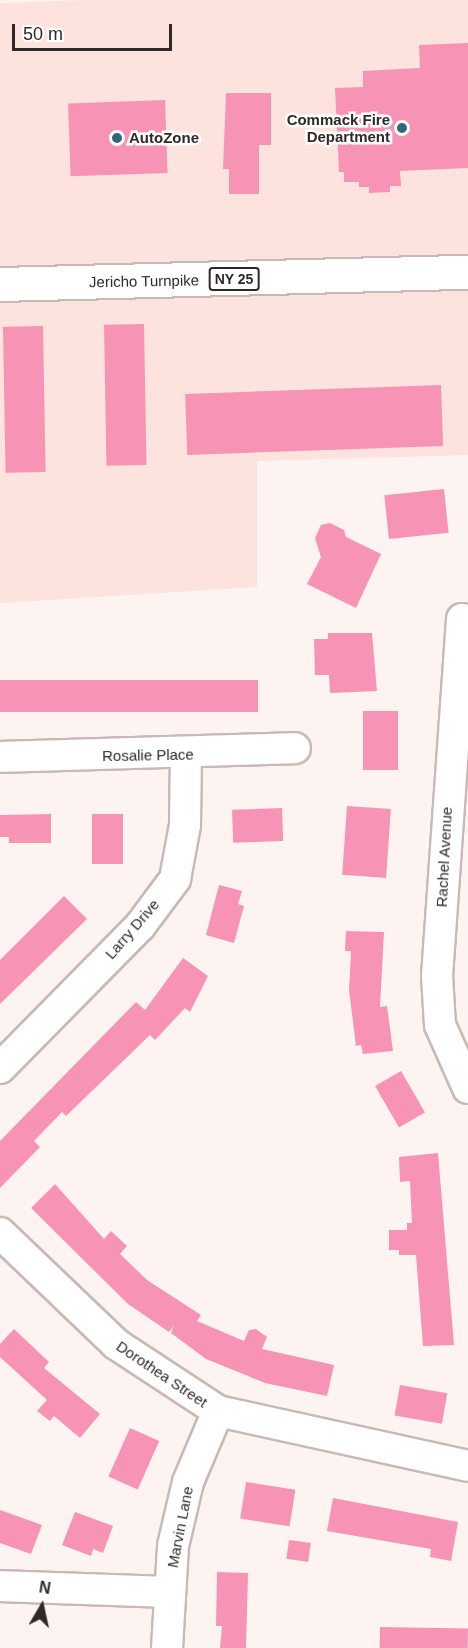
<!DOCTYPE html>
<style>
body{margin:0}
#map{position:relative;width:468px;height:1648px;overflow:hidden;background:#fdf3f1;font-family:Arial,sans-serif}
div>[style]{position:absolute}
.built>*{inset:0;background:#fce3de}
.building>*{inset:0;background:#f794b6;transform-origin:0 0}
.roads{filter:drop-shadow(2px 0 #c9b9b6) drop-shadow(-2px 0 #c9b9b6) drop-shadow(0 2px #c9b9b6) drop-shadow(0 -2px #c9b9b6)}
.minor>*{height:30px;margin:-15px;padding:0 15px;transform-origin:15px;border-radius:15px;background:#fff}
.major>*{height:33px;margin:-16.5px;padding:0 16.5px;transform-origin:16.5px;border-radius:16.5px;background:#fff}
.dots>*{width:16px;height:16px;translate:-50% -50%;box-sizing:border-box;border:3px solid #fff;border-radius:50%}
span{translate:-50% -50%;white-space:nowrap;text-align:center;line-height:1.15;-webkit-text-stroke:5px #fff;paint-order:stroke}
.shield-label span{padding:2px 4px;background:#fff;border:2px solid;border-radius:4px;-webkit-text-stroke-width:0}
.shield-label{font-size:14px;color:#2f2928;font-weight:700}
.poi-label{font-size:15px;color:#2f2928;font-weight:700}
.right{translate:-100% -50%;text-align:right}
.left{translate:0 -50%;text-align:left}
.street-label{font-size:15px;color:#2f2928}
.north{position:absolute;left:12px;top:1576px;width:60px;height:60px;-webkit-text-stroke:4px #fff;paint-order:stroke;rotate:9deg;font-size:16px;font-weight:700;line-height:24px;text-align:center;color:#2f2928}
.north::after{content:'';display:block;margin:auto;width:21px;height:27px;background:#2f2928;clip-path:polygon(50% 0,100% 100%,50% 72%,0 100%)}
.scale{position:absolute;left:12px;top:24px;width:160px;height:27px;box-sizing:border-box;border:3px solid #2f2928;border-top:0;padding-left:8px;font-size:18px;line-height:21px;white-space:nowrap;color:#2f2928;-webkit-text-stroke:4px #fff;paint-order:stroke}
</style>
<div id="map">
<div class="built">
<i style="clip-path:polygon(82px 0,468px 0,468px 455px,257px 461px,257px 587px,0 603px,0 3px)"></i>
</div>
<div class="building">
<i style="clip-path:polygon(468px 43px,468px 168px,400px 171px,401px 186px,390px 186px,390px 192px,369px 193px,369px 187px,359px 187px,359px 182px,344px 182px,344px 172px,339px 172px,335px 88px,363px 87px,363px 71px,420px 68px,419px 45px)"></i>
<i style="clip-path:polygon(226px 93px,271px 93px,271px 145px,259px 145px,259px 194px,229px 194px,229px 169px,223px 169px)"></i>
<i style="left:165px;top:100px;width:73px;height:97px;rotate:88deg"></i>
<i style="left:144px;top:324px;width:141px;height:40px;rotate:89deg"></i>
<i style="left:43px;top:326px;width:146px;height:40px;rotate:89deg"></i>
<i style="left:441px;top:385px;width:61px;height:256px;rotate:88deg"></i>
<i style="left:444px;top:489px;width:44px;height:60px;rotate:84deg"></i>
<i style="clip-path:polygon(330px 523px,344px 530px,346px 537px,381px 554px,356px 608px,307px 584px,321px 557px,315px 538px,321px 525px)"></i>
<i style="clip-path:polygon(328px 633px,372px 633px,377px 691px,330px 693px,329px 675px,315px 675px,314px 639px,328px 639px)"></i>
<i style="left:258px;top:680px;width:32px;height:258px;rotate:90deg"></i>
<i style="left:363px;top:711px;width:35px;height:59px"></i>
<i style="left:347px;top:806px;width:44px;height:69px;rotate:4deg"></i>
<i style="left:282px;top:808px;width:33px;height:50px;rotate:88deg"></i>
<i style="clip-path:polygon(51px 814px,51px 843px,9px 843px,9px 837px,0 837px,0 815px)"></i>
<i style="left:92px;top:814px;width:31px;height:50px"></i>
<i style="clip-path:polygon(219px 885px,242px 891px,238px 904px,244px 906px,234px 943px,206px 935px)"></i>
<i style="clip-path:polygon(64px 896px,87px 919px,0 1004px,0 960px)"></i>
<i style="clip-path:polygon(346px 931px,384px 932px,380px 1007px,387px 1006px,393px 1051px,363px 1054px,361px 1045px,356px 1046px,349px 990px,351px 951px,345px 951px)"></i>
<i style="clip-path:polygon(183px 958px,208px 976px,190px 1012px,185px 1008px,155px 1040px,150px 1035px,66px 1116px,62px 1112px,34px 1141px,40px 1147px,0 1188px,0 1141px,136px 1002px,145px 1010px)"></i>
<i style="left:401px;top:1071px;width:48px;height:30px;rotate:60deg"></i>
<i style="clip-path:polygon(438px 1153px,454px 1345px,423px 1346px,416px 1255px,399px 1255px,399px 1250px,389px 1250px,389px 1230px,407px 1230px,407px 1223px,412px 1223px,410px 1181px,400px 1182px,399px 1157px)"></i>
<i style="clip-path:polygon(55px 1184px,104px 1239px,111px 1231px,127px 1246px,120px 1254px,147px 1280px,201px 1315px,197px 1321px,244px 1341px,249px 1330px,256px 1329px,267px 1337px,262px 1349px,334px 1365px,327px 1396px,265px 1383px,206px 1359px,171px 1333px,174px 1326px,169px 1332px,128px 1304px,31px 1208px)"></i>
<i style="clip-path:polygon(14px 1329px,49px 1362px,44px 1368px,100px 1414px,80px 1438px,54px 1416px,50px 1421px,37px 1411px,47px 1400px,0 1357px,0 1344px)"></i>
<i style="left:400px;top:1385px;width:48px;height:31px;rotate:10deg"></i>
<i style="left:130px;top:1428px;width:32px;height:53px;rotate:24deg"></i>
<i style="left:246px;top:1482px;width:50px;height:37px;rotate:9deg"></i>
<i style="clip-path:polygon(333px 1498px,458px 1522px,451px 1561px,430px 1557px,431px 1549px,327px 1531px)"></i>
<i style="clip-path:polygon(0 1510px,42px 1525px,31px 1554px,0 1543px)"></i>
<i style="clip-path:polygon(75px 1512px,113px 1526px,103px 1553px,93px 1549px,91px 1556px,62px 1545px)"></i>
<i style="left:289px;top:1540px;width:22px;height:19px;rotate:8deg"></i>
<i style="clip-path:polygon(217px 1572px,248px 1573px,246px 1648px,220px 1648px,222px 1626px,216px 1626px)"></i>
<i style="left:380px;top:1627px;width:88px;height:21px;rotate:1deg"></i>
</div>
<div class="roads">
<div class="minor">
<i style="left:462px;top:619px;width:357px;rotate:94deg"></i>
<i style="left:437px;top:975px;width:50px;rotate:86.6deg"></i>
<i style="left:440px;top:1025px;width:69px;rotate:66deg"></i>
<i style="left:0;top:757px;width:295px;rotate:-1.7deg"></i>
<i style="left:0;top:1068px;width:199px;rotate:-45.4deg"></i>
<i style="left:140px;top:926px;width:59px;rotate:-53.3deg"></i>
<i style="left:175px;top:879px;width:55px;rotate:-79.5deg"></i>
<i style="left:185px;top:825px;width:71px;rotate:-89.2deg"></i>
<i style="left:0;top:1233px;width:161px;rotate:43.7deg"></i>
<i style="left:116px;top:1344px;width:122px;rotate:33.3deg"></i>
<i style="left:218px;top:1411px;width:256px;rotate:12.4deg"></i>
<i style="left:0;top:1586px;width:168px;rotate:2deg"></i>
<i style="left:167px;top:1648px;width:102px;rotate:-86.6deg"></i>
<i style="left:173px;top:1546px;width:66px;rotate:-76.8deg"></i>
<i style="left:188px;top:1482px;width:77px;rotate:-67.1deg"></i>
</div>
<div class="major">
<i style="left:0;top:284px;width:468px;rotate:-1.5deg"></i>
</div>
</div>
<div class="dots">
<i style="left:402px;top:128px;background:#2f6781"></i>
<i style="left:117px;top:138px;background:#2f6781"></i>
</div>
<div class="shield-label">
<span style="left:234px;top:279px">NY 25</span>
</div>
<div class="poi-label">
<span class="right" style="left:390px;top:128px">Commack Fire<br>Department</span>
<span class="left" style="left:129px;top:138px">AutoZone</span>
</div>
<div class="street-label">
<span style="left:144px;top:281px;rotate:-1deg">Jericho Turnpike</span>
<span style="left:148px;top:755px;rotate:-1deg">Rosalie Place</span>
<span style="left:444px;top:857px;rotate:-87deg">Rachel Avenue</span>
<span style="left:132px;top:929px;rotate:-49deg">Larry Drive</span>
<span style="left:162px;top:1374px;rotate:34deg">Dorothea Street</span>
<span style="left:180px;top:1527px;rotate:-79deg">Marvin Lane</span>
</div>
<div class="north">N</div>
<div class="scale">50 m</div>
</div>
